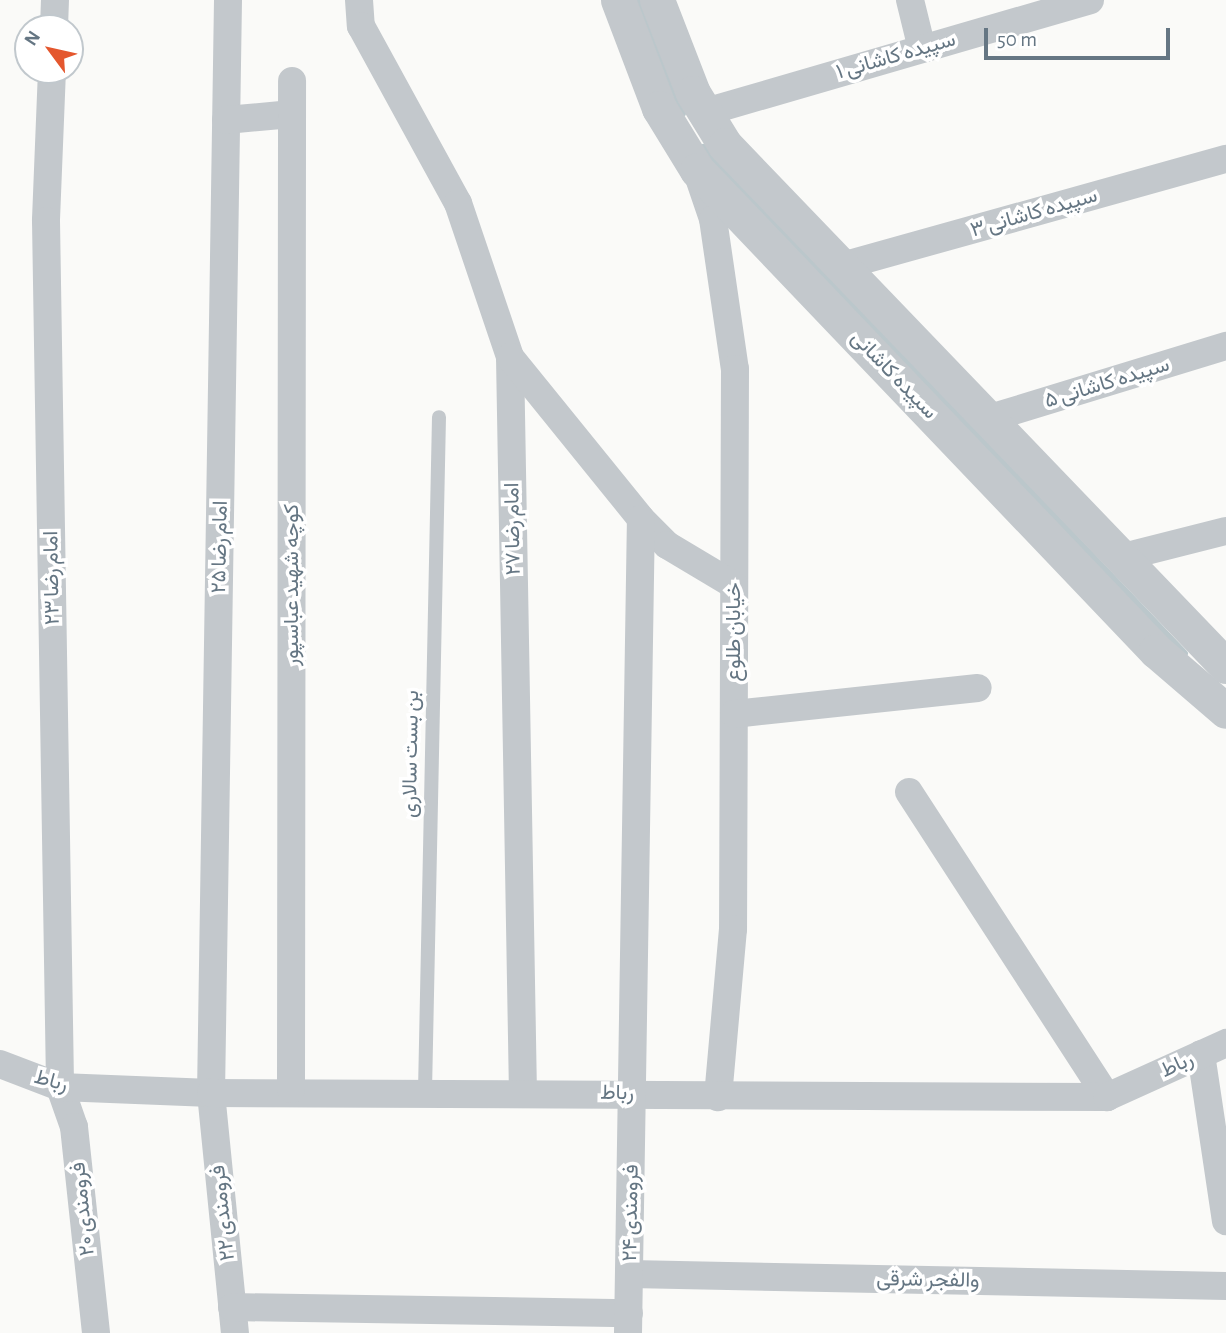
<!DOCTYPE html>
<meta charset="utf-8">
<style>
body{margin:0}
#map{position:relative;width:1226px;height:1333px;overflow:hidden;background:#fafaf8;font-family:"Alegreya Sans",Vazirmatn,sans-serif}
div>[style]{position:absolute}
.stream>*{height:7px;margin:-3.5px;padding:0 3.5px;transform-origin:3.5px;border-radius:3.5px;background:#bbc7cb}
.service>*{height:14px;margin:-7px;padding:0 7px;transform-origin:7px;border-radius:7px;background:#c3c8cc}
.minor>*{height:28px;margin:-14px;padding:0 14px;transform-origin:14px;border-radius:14px;background:#c3c8cc}
.tertiary>*{height:35px;margin:-17.5px;padding:0 17.5px;transform-origin:17.5px;border-radius:17.5px;background:#c3c8cc}
span{translate:-50% -50%;white-space:nowrap;text-align:center;line-height:1.15;-webkit-text-stroke:7px #fff;paint-order:stroke}
.street-label{font-size:21px;color:#657683}
.north{position:absolute;left:14px;top:14px;width:70px;height:70px;box-sizing:border-box;background:#fff;border:2px solid #c1c8cd;border-radius:50%;rotate:303deg;font-size:19px;font-weight:700;line-height:28px;text-align:center;color:#657683}
.north::after{content:'';display:block;margin:auto;width:24px;height:32px;background:#e4572e;clip-path:polygon(50% 0,100% 100%,50% 72%,0 100%)}
.scale{position:absolute;left:984px;top:28px;width:186px;height:32px;box-sizing:border-box;border:4px solid #657683;border-top:0;padding-left:9px;font-size:21px;line-height:24px;white-space:nowrap;color:#657683;-webkit-text-stroke:5px #fff;paint-order:stroke}
</style>
<div id="map">
<div class="stream">
<i style="left:638px;top:0;width:121px;rotate:68.7deg"></i>
<i style="left:703px;top:147px;width:698px;rotate:46.45deg"></i>
</div>
<div class="service">
<i style="left:425px;top:1091px;width:674px;rotate:-88.81deg"></i>
</div>
<div class="minor">
<i style="left:228px;top:0;width:1093px;rotate:90.89deg"></i>
<i style="left:211px;top:1093px;width:241px;rotate:84.3deg"></i>
<i style="left:359px;top:0;width:26px;rotate:86deg"></i>
<i style="left:361px;top:26px;width:202px;rotate:61.3deg"></i>
<i style="left:458px;top:203px;width:163px;rotate:71.3deg"></i>
<i style="left:510px;top:357px;width:734px;rotate:88.99deg"></i>
<i style="left:910px;top:0;width:50px;rotate:76.2deg"></i>
<i style="left:54px;top:28px;width:28px;rotate:-88deg"></i>
<i style="left:52px;top:70px;width:151px;rotate:92.3deg"></i>
<i style="left:46px;top:221px;width:866px;rotate:89.07deg"></i>
<i style="left:60px;top:1087px;width:42px;rotate:70.7deg"></i>
<i style="left:74px;top:1127px;width:207px;rotate:83.9deg"></i>
<i style="left:702px;top:113px;width:404px;rotate:-16.2deg"></i>
<i style="left:226px;top:120px;width:66px;rotate:-5.2deg"></i>
<i style="left:697px;top:172px;width:50px;rotate:71.2deg"></i>
<i style="left:713px;top:219px;width:152px;rotate:81.7deg"></i>
<i style="left:735px;top:369px;width:560px;rotate:90.2deg"></i>
<i style="left:733px;top:929px;width:169px;rotate:95.1deg"></i>
<i style="left:842px;top:266px;width:399px;rotate:-15.6deg"></i>
<i style="left:510px;top:357px;width:208px;rotate:51deg"></i>
<i style="left:641px;top:519px;width:37px;rotate:45deg"></i>
<i style="left:667px;top:545px;width:78px;rotate:30.8deg"></i>
<i style="left:987px;top:419px;width:250px;rotate:-17deg"></i>
<i style="left:1119px;top:558px;width:110px;rotate:-14.2deg"></i>
<i style="left:734px;top:714px;width:245px;rotate:-6.1deg"></i>
<i style="left:909px;top:792px;width:364px;rotate:57deg"></i>
<i style="left:1201px;top:1054px;width:169px;rotate:81.5deg"></i>
<i style="left:0;top:1064px;width:64px;rotate:21deg"></i>
<i style="left:60px;top:1087px;width:151px;rotate:2.3deg"></i>
<i style="left:211px;top:1093px;width:896px;rotate:0.26deg"></i>
<i style="left:1107px;top:1097px;width:131px;rotate:-24.4deg"></i>
<i style="left:291px;top:1089px;width:1008px;rotate:-89.94deg"></i>
<i style="left:630px;top:1274px;width:596px;rotate:1.15deg"></i>
<i style="left:232px;top:1307px;width:397px;rotate:0.9deg"></i>
<i style="left:628px;top:1333px;width:814px;rotate:-89.09deg"></i>
</div>
<div class="tertiary">
<i style="left:618px;top:0;width:116px;rotate:69.2deg"></i>
<i style="left:659px;top:108px;width:73px;rotate:58.5deg"></i>
<i style="left:697px;top:170px;width:665px;rotate:46.34deg"></i>
<i style="left:1156px;top:651px;width:92px;rotate:40.6deg"></i>
<i style="left:657px;top:0;width:100px;rotate:68.8deg"></i>
<i style="left:693px;top:93px;width:61px;rotate:58.4deg"></i>
<i style="left:725px;top:145px;width:723px;rotate:46.12deg"></i>
</div>
<div class="street-label">
<span style="left:896px;top:56px;rotate:-16deg">سپیده کاشانی ۱</span>
<span style="left:1034px;top:213px;rotate:-16deg">سپیده کاشانی ۳</span>
<span style="left:894px;top:375px;rotate:46deg">سپیده کاشانی</span>
<span style="left:1107px;top:383px;rotate:-17deg">سپیده کاشانی ۵</span>
<span style="left:513px;top:529px;rotate:-91deg">امام رضا ۲۷</span>
<span style="left:220px;top:547px;rotate:-89deg">امام رضا ۲۵</span>
<span style="left:52px;top:578px;rotate:-91deg">امام رضا ۲۳</span>
<span style="left:292px;top:585px;rotate:-90deg">کوچه شهید عباسپور</span>
<span style="left:734px;top:632px;rotate:-90deg">خیابان طلوع</span>
<span style="left:411px;top:754px;rotate:-89deg">بن بست سالاری</span>
<span style="left:1177px;top:1065px;rotate:-25deg">رباط</span>
<span style="left:51px;top:1081px;rotate:15deg">رباط</span>
<span style="left:617px;top:1093px;rotate:1deg">رباط</span>
<span style="left:83px;top:1209px;rotate:-96deg">فرومندی ۲۰</span>
<span style="left:223px;top:1213px;rotate:-96deg">فرومندی ۲۲</span>
<span style="left:631px;top:1213px;rotate:-89deg">فرومندی ۲۴</span>
<span style="left:928px;top:1280px;rotate:1deg">والفجر شرقی</span>
</div>
<div class="north">N</div>
<div class="scale">50 m</div>
</div>
